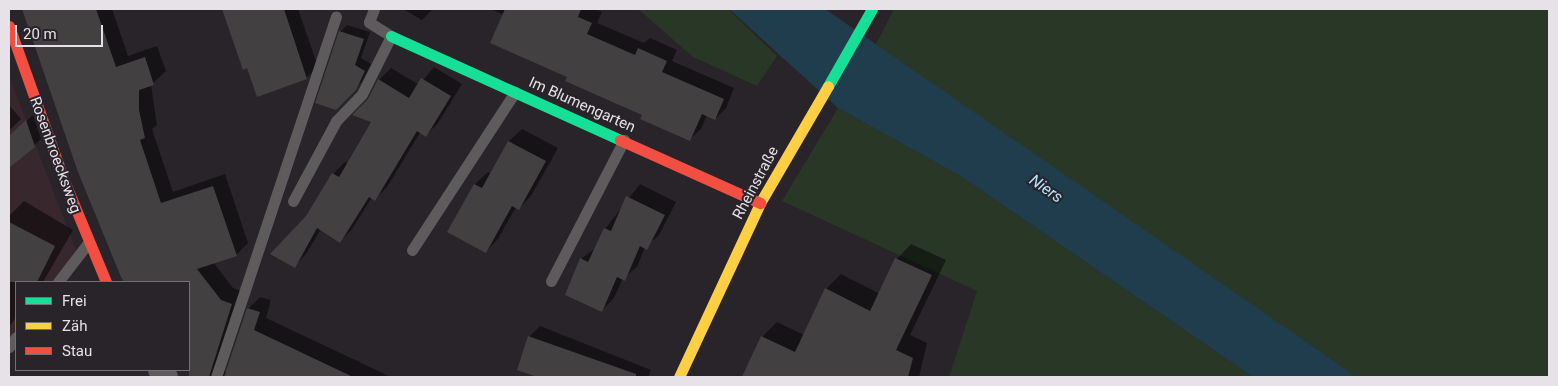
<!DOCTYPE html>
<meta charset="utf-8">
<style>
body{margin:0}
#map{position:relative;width:1558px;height:386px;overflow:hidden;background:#282429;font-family:Roboto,sans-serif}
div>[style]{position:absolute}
.commercial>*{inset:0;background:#38272c}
.green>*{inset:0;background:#293726}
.water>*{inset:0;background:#1f3d4c}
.shadow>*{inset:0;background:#0007}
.building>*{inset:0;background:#434041}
.lane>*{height:11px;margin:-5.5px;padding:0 5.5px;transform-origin:5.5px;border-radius:5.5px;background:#5e5b5d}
.street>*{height:24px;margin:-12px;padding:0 12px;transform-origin:12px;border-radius:12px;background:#5e5b5d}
.fast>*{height:11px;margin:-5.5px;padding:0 5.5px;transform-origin:5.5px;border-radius:5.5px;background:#16e098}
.slow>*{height:11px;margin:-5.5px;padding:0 5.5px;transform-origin:5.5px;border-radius:5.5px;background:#ffcf43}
.jam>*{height:11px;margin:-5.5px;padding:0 5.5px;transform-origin:5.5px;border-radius:5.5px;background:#f24e42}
span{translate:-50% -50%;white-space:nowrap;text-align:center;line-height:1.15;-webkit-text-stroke:4px #29232a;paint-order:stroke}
.street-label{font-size:15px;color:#e6e2e7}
.water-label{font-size:16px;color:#b2e5fe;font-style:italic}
.frame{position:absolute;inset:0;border:10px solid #e6e2e7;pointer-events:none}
.legend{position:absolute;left:15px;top:281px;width:175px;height:90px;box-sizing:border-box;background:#29232a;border:1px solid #756f76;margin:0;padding:6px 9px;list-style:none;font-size:15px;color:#e6e2e7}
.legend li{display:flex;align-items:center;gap:10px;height:25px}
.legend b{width:25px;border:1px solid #756f76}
.scale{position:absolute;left:15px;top:25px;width:88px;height:22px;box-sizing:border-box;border:2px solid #e6e2e7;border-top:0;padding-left:6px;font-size:15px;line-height:18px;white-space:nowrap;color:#e6e2e7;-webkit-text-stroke:4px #29232a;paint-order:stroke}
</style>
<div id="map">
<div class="commercial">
<i style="clip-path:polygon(9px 76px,76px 250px,55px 282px,16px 282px,16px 342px,9px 354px)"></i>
</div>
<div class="green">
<i style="clip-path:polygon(638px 9px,728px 9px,777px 56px,757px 86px,693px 57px)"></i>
<i style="clip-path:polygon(894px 9px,1549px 9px,1549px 377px,1357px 377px,875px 46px)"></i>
<i style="clip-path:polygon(838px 108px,962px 177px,1253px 377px,949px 377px,977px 291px,782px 201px)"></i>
</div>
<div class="water">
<i style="clip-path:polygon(729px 9px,825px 9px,1357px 377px,1253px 377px,962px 177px,838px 108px)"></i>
</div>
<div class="shadow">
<i style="clip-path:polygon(23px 9px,112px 9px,128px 56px,157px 46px,166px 71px,151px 85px,157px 125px,152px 129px,173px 192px,225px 174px,248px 243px,236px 255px,213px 262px,233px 288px,244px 292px,223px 370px,227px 372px,248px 309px,260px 297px,271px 300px,266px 318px,391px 377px,194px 377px,189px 369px,189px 282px,125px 282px,79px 172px)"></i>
<i style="clip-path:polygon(226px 9px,298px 9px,318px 67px,306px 78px,247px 67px)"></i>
<i style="clip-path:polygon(403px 9px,433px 9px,422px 20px)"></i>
<i style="clip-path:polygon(491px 9px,595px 9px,602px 12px,597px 23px,644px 43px,650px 38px,677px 50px,672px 61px,734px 88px,726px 108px,715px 119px,707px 115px,701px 129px,690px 139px,569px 76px,504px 15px)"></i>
<i style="clip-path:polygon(347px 25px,370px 32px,361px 58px,371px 64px,362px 81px,336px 109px,317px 102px,341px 31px)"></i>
<i style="clip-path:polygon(434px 67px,462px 84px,438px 123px,426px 135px,421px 131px,387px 187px,375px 199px,372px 197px,352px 229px,340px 241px,321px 229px,306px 254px,294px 266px,307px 216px,333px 174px,345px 162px,348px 164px,373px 121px,369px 100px,379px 80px,391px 68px,419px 85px)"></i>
<i style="clip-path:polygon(9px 105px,21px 119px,9px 131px)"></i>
<i style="clip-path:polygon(33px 115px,41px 139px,15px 162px,9px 154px,9px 138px)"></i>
<i style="clip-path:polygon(522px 129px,558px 148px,531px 196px,519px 208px,516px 207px,498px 239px,485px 252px,449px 231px,475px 184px,488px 172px,491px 174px,509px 141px)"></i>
<i style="clip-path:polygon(640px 184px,676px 202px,659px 235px,645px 247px,637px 267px,623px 278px,614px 298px,602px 310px,581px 259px,597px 247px,605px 229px)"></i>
<i style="clip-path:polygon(24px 201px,73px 230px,43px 282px,16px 282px,16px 317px,9px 327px,9px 216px)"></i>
<i style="clip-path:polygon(911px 244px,946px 260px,910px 335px,927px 343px,919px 377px,743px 377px,762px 337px,777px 322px,804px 335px,826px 289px,841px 274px,880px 294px,897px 259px)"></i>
<i style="clip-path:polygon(540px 326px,651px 370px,648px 377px,541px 377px,518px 369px,530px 336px)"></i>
</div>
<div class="building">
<i style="clip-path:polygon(22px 9px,96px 9px,116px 67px,145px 57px,154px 85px,139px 90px,139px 110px,145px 138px,140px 140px,161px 203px,213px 186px,237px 256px,197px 269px,221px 300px,232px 304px,209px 377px,189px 377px,189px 282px,124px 282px,121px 277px,78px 172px)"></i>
<i style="clip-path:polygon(222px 9px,284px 9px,307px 79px,257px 97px,247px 68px,243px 70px)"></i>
<i style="clip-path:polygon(505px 9px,581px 9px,578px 17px,592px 23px,587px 34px,635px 55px,638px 48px,667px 61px,662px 72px,724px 99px,715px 120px,702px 114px,690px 141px,640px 119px,642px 115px,565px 81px,567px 77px,490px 43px)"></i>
<i style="clip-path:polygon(339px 31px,364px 39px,355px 65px,365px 71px,356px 90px,336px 110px,315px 103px)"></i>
<i style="clip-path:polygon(421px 78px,451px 96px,426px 137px,417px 131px,375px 201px,369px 197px,340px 243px,317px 228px,295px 268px,270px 254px,306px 216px,332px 173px,339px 177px,352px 155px,371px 122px,352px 115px,368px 99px,378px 79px,409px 98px)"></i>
<i style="clip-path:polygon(26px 120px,35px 147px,9px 168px,9px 136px)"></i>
<i style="clip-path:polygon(508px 141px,546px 161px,519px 210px,512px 206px,486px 253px,447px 232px,474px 184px,482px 188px)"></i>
<i style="clip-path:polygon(626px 196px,665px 215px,647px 250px,640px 246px,625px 281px,617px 277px,602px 312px,565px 295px,580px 258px,588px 262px,604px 228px,611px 231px)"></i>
<i style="clip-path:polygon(9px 222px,55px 246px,37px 282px,9px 282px)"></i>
<i style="clip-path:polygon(895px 258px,932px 275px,896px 350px,913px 358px,908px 377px,742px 377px,761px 336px,795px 352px,825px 288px,870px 311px)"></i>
<i style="clip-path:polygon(247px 308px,260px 312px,254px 330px,353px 377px,224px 377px)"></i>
<i style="clip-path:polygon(528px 336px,636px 374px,636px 377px,537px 377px,517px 370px)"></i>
</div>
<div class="lane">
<i style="left:293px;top:201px;width:91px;rotate:-61.7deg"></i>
<i style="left:336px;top:121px;width:37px;rotate:-46deg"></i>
<i style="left:362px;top:94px;width:65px;rotate:-63.4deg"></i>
<i style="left:391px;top:36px;width:26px;rotate:-148deg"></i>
<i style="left:369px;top:22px;width:14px;rotate:-69deg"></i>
<i style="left:412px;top:250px;width:189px;rotate:-56.9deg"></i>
<i style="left:551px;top:281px;width:159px;rotate:-62.6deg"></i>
<i style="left:58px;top:282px;width:49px;rotate:-52.4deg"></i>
<i style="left:9px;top:347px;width:12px;rotate:-55deg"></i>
<i style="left:216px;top:377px;width:380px;rotate:-71.6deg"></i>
</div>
<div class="street">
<i style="left:160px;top:370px;width:9px;rotate:49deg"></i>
</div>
<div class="fast">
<i style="left:391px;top:36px;width:252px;rotate:24.4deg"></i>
<i style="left:828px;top:86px;width:89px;rotate:-60.3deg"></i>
</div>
<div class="slow">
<i style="left:679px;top:377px;width:192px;rotate:-65deg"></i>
<i style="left:760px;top:203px;width:135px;rotate:-59.8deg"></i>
</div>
<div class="jam">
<i style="left:9px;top:26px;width:161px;rotate:70.4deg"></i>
<i style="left:63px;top:178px;width:113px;rotate:67.5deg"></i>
<i style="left:620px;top:140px;width:154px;rotate:24.2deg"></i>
</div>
<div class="street-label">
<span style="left:582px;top:105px;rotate:24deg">Im Blumengarten</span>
<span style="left:55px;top:155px;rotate:70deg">Rosenbroecksweg</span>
<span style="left:756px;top:183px;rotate:-62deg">Rheinstraße</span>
</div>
<div class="water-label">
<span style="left:1046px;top:189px;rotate:35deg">Niers</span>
</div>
<div class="frame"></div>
<ul class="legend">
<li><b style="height:6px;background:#16e098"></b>Frei</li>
<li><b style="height:6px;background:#ffcf43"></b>Zäh</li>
<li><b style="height:6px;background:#f24e42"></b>Stau</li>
</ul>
<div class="scale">20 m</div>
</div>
